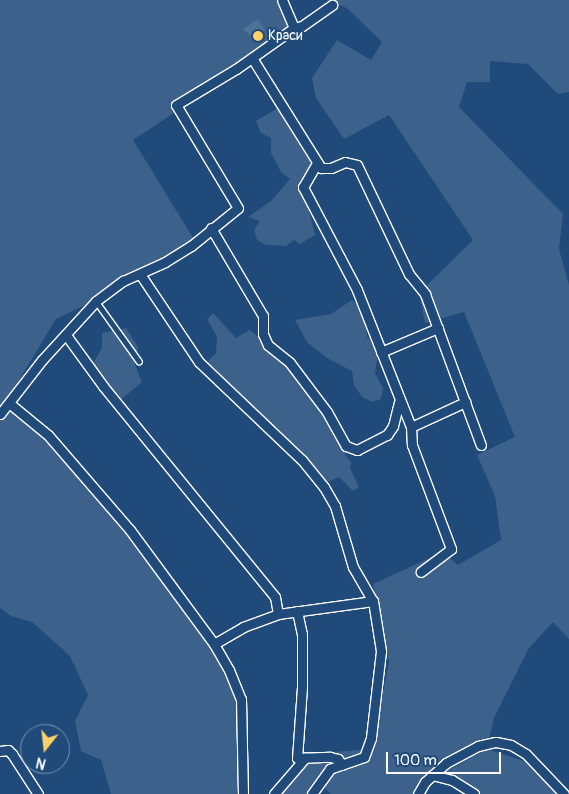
<!DOCTYPE html>
<meta charset="utf-8">
<style>
body{margin:0}
#map{position:relative;width:569px;height:794px;overflow:hidden;background:#1f4a7a;font-family:Pangolin,sans-serif}
div>[style]{position:absolute}
.green>*{inset:0;background:#3c618b}
.building>*{inset:0;background:#507197}
.roads{filter:drop-shadow(1px 0 #fff) drop-shadow(-1px 0 #fff) drop-shadow(0 1px #fff) drop-shadow(0 -1px #fff)}
.service>*{height:4.5px;margin:-2.25px;padding:0 2.25px;transform-origin:2.25px;border-radius:2.25px;background:#1f4a7a}
.minor>*{height:9px;margin:-4.5px;padding:0 4.5px;transform-origin:4.5px;border-radius:4.5px;background:#1f4a7a}
.dots>*{width:14px;height:14px;translate:-50% -50%;box-sizing:border-box;border:2px solid #1f4a7a;border-radius:50%}
span{translate:-50% -50%;white-space:nowrap;text-align:center;line-height:1.15;-webkit-text-stroke:4px #1f4a7a;paint-order:stroke}
.poi-label{font-size:14px;color:#fff}
.left{translate:0 -50%;text-align:left}
.north{position:absolute;left:20px;top:724px;width:50px;height:50px;box-sizing:border-box;background:#1f4a7a;border:1px solid #7992af;border-radius:50%;rotate:196deg;font-size:14px;font-weight:700;line-height:20px;text-align:center;color:#fff}
.north::after{content:'';display:block;margin:auto;width:18px;height:22px;background:#ffd166;clip-path:polygon(50% 0,100% 100%,50% 72%,0 100%)}
.scale{position:absolute;left:386px;top:752px;width:115px;height:22px;box-sizing:border-box;border:2px solid #fff;border-top:0;padding-left:6px;font-size:15px;line-height:18px;white-space:nowrap;color:#fff;-webkit-text-stroke:4px #1f4a7a;paint-order:stroke}
</style>
<div id="map">
<div class="green">
<i style="clip-path:polygon(0 0,282px 0,292px 27px,172px 106px,174px 113px,133px 140px,198px 246px,151px 273px,56px 319px,13px 390px,17px 410px,48px 435px,134px 540px,204px 636px,233px 685px,239px 724px,240px 794px,111px 794px,101px 760px,81px 751px,75px 721px,88px 695px,70px 656px,32px 622px,11px 616px,0 608px)"></i>
<i style="clip-path:polygon(326px 0,569px 0,569px 92px,558px 94px,528px 64px,490px 61px,490px 82px,467px 82px,459px 107px,563px 214px,559px 249px,569px 285px,569px 639px,553px 622px,529px 648px,494px 718px,488px 743px,425px 782px,420px 794px,331px 794px,322px 785px,313px 794px,272px 794px,308px 754px,372px 749px,389px 662px,373px 584px,443px 552px,458px 565px,501px 540px,495px 496px,477px 455px,515px 437px,464px 312px,425px 323px,419px 293px,473px 240px,389px 115px,344px 139px,316px 98px,312px 78px,337px 40px,371px 60px,382px 42px,347px 8px)"></i>
<i style="clip-path:polygon(283px 105px,317px 163px,303px 187px,315px 235px,300px 244px,294px 240px,286px 246px,266px 245px,257px 240px,254px 230px,260px 221px,248px 217px,271px 201px,290px 179px,281px 172px,271px 153px,271px 138px,261px 133px,256px 121px)"></i>
<i style="clip-path:polygon(352px 300px,365px 312px,367px 337px,379px 346px,375px 373px,383px 388px,381px 399px,372px 402px,362px 397px,354px 385px,352px 371px,327px 358px,307px 342px,295px 320px,331px 314px)"></i>
<i style="clip-path:polygon(213px 313px,236px 338px,250px 330px,290px 363px,346px 446px,345px 455px,351px 462px,350px 468px,359px 487px,353px 491px,339px 477px,326px 483px,203px 366px,216px 353px,217px 337px,207px 319px)"></i>
<i style="clip-path:polygon(126px 328px,138px 347px,135px 365px,142px 382px,117px 403px,91px 367px,102px 348px,102px 333px)"></i>
<i style="clip-path:polygon(487px 749px,539px 766px,560px 794px,468px 794px,438px 776px)"></i>
</div>
<div class="building">
<i style="clip-path:polygon(258px 19px,265px 30px,261px 32px,264px 36px,255px 40px,243px 29px)"></i>
</div>
<div class="roads">
<div class="service">
<i style="left:96px;top:301px;width:74px;rotate:54.4deg"></i>
</div>
<div class="minor">
<i style="left:294px;top:28px;width:8px;rotate:-14deg"></i>
<i style="left:302px;top:26px;width:37px;rotate:-35deg"></i>
<i style="left:252px;top:58px;width:130px;rotate:57.9deg"></i>
<i style="left:321px;top:168px;width:10px"></i>
<i style="left:331px;top:168px;width:15px;rotate:-23deg"></i>
<i style="left:345px;top:162px;width:12px;rotate:14deg"></i>
<i style="left:357px;top:165px;width:121px;rotate:64.5deg"></i>
<i style="left:409px;top:274px;width:26px;rotate:51deg"></i>
<i style="left:425px;top:294px;width:161px;rotate:69.7deg"></i>
<i style="left:317px;top:163px;width:28px;rotate:120deg"></i>
<i style="left:303px;top:187px;width:116px;rotate:62.3deg"></i>
<i style="left:357px;top:290px;width:147px;rotate:68.5deg"></i>
<i style="left:411px;top:427px;width:18px;rotate:87deg"></i>
<i style="left:412px;top:445px;width:111px;rotate:69.4deg"></i>
<i style="left:451px;top:549px;width:38px;rotate:143deg"></i>
<i style="left:211px;top:228px;width:102px;rotate:59.4deg"></i>
<i style="left:263px;top:316px;width:18px;rotate:90deg"></i>
<i style="left:263px;top:334px;width:12px;rotate:66deg"></i>
<i style="left:268px;top:345px;width:28px;rotate:39deg"></i>
<i style="left:290px;top:363px;width:61px;rotate:52.9deg"></i>
<i style="left:327px;top:412px;width:39px;rotate:61deg"></i>
<i style="left:346px;top:446px;width:12px;rotate:20deg"></i>
<i style="left:357px;top:450px;width:34px;rotate:-27deg"></i>
<i style="left:387px;top:435px;width:11px;rotate:-56deg"></i>
<i style="left:393px;top:426px;width:25px;rotate:-76deg"></i>
<i style="left:140px;top:274px;width:106px;rotate:56.2deg"></i>
<i style="left:199px;top:362px;width:142px;rotate:43.6deg"></i>
<i style="left:302px;top:460px;width:35px;rotate:51deg"></i>
<i style="left:324px;top:487px;width:22px;rotate:60deg"></i>
<i style="left:335px;top:506px;width:64px;rotate:73.6deg"></i>
<i style="left:353px;top:567px;width:39px;rotate:60deg"></i>
<i style="left:373px;top:601px;width:51px;rotate:80.9deg"></i>
<i style="left:381px;top:651px;width:88px;rotate:96.6deg"></i>
<i style="left:371px;top:738px;width:20px;rotate:110deg"></i>
<i style="left:364px;top:757px;width:36px;rotate:161deg"></i>
<i style="left:330px;top:769px;width:31px;rotate:126deg"></i>
<i style="left:66px;top:335px;width:63px;rotate:54deg"></i>
<i style="left:103px;top:386px;width:272px;rotate:50.8deg"></i>
<i style="left:275px;top:597px;width:17px;rotate:80deg"></i>
<i style="left:278px;top:614px;width:96px;rotate:-7.8deg"></i>
<i style="left:381px;top:352px;width:62px;rotate:-22.8deg"></i>
<i style="left:9px;top:403px;width:50px;rotate:39.4deg"></i>
<i style="left:48px;top:435px;width:125px;rotate:49.2deg"></i>
<i style="left:130px;top:530px;width:142px;rotate:53.6deg"></i>
<i style="left:214px;top:644px;width:34px;rotate:-30deg"></i>
<i style="left:243px;top:627px;width:37px;rotate:-20deg"></i>
<i style="left:0;top:414px;width:68px;rotate:-52.1deg"></i>
<i style="left:42px;top:360px;width:80px;rotate:-47.5deg"></i>
<i style="left:96px;top:301px;width:34px;rotate:-37deg"></i>
<i style="left:123px;top:281px;width:46px;rotate:-24.3deg"></i>
<i style="left:165px;top:262px;width:31px;rotate:-32deg"></i>
<i style="left:191px;top:246px;width:60px;rotate:-39deg"></i>
<i style="left:238px;top:208px;width:120px;rotate:-121deg"></i>
<i style="left:176px;top:105px;width:70px;rotate:-31deg"></i>
<i style="left:236px;top:69px;width:71px;rotate:-35.3deg"></i>
<i style="left:294px;top:28px;width:30px;rotate:-113deg"></i>
<i style="left:411px;top:427px;width:60px;rotate:-24.8deg"></i>
<i style="left:297px;top:611px;width:24px;rotate:78deg"></i>
<i style="left:302px;top:634px;width:53px;rotate:90deg"></i>
<i style="left:302px;top:687px;width:71px;rotate:94deg"></i>
<i style="left:297px;top:758px;width:33px;rotate:-2deg"></i>
<i style="left:330px;top:757px;width:8px;rotate:14deg"></i>
<i style="left:338px;top:759px;width:7px;rotate:56deg"></i>
<i style="left:214px;top:644px;width:30px;rotate:60deg"></i>
<i style="left:229px;top:670px;width:31px;rotate:68deg"></i>
<i style="left:241px;top:699px;width:95px;rotate:88.8deg"></i>
<i style="left:0;top:751px;width:8px;rotate:-7deg"></i>
<i style="left:8px;top:750px;width:6px;rotate:45deg"></i>
<i style="left:12px;top:754px;width:48px;rotate:57deg"></i>
<i style="left:432px;top:775px;width:21px;rotate:14deg"></i>
<i style="left:452px;top:780px;width:26px;rotate:32deg"></i>
<i style="left:274px;top:794px;width:48px;rotate:-49.3deg"></i>
<i style="left:418px;top:794px;width:14px;rotate:-60deg"></i>
<i style="left:425px;top:782px;width:28px;rotate:-42deg"></i>
<i style="left:446px;top:763px;width:36px;rotate:-28deg"></i>
<i style="left:478px;top:746px;width:18px;rotate:-13deg"></i>
<i style="left:496px;top:742px;width:15px;rotate:11deg"></i>
<i style="left:511px;top:745px;width:17px;rotate:31deg"></i>
<i style="left:526px;top:754px;width:55px;rotate:46.5deg"></i>
</div>
</div>
<div class="dots">
<i style="left:258px;top:36px;background:#ffd166"></i>
</div>
<div class="poi-label">
<span class="left" style="left:268px;top:36px">Краси</span>
</div>
<div class="north">N</div>
<div class="scale">100 m</div>
</div>
